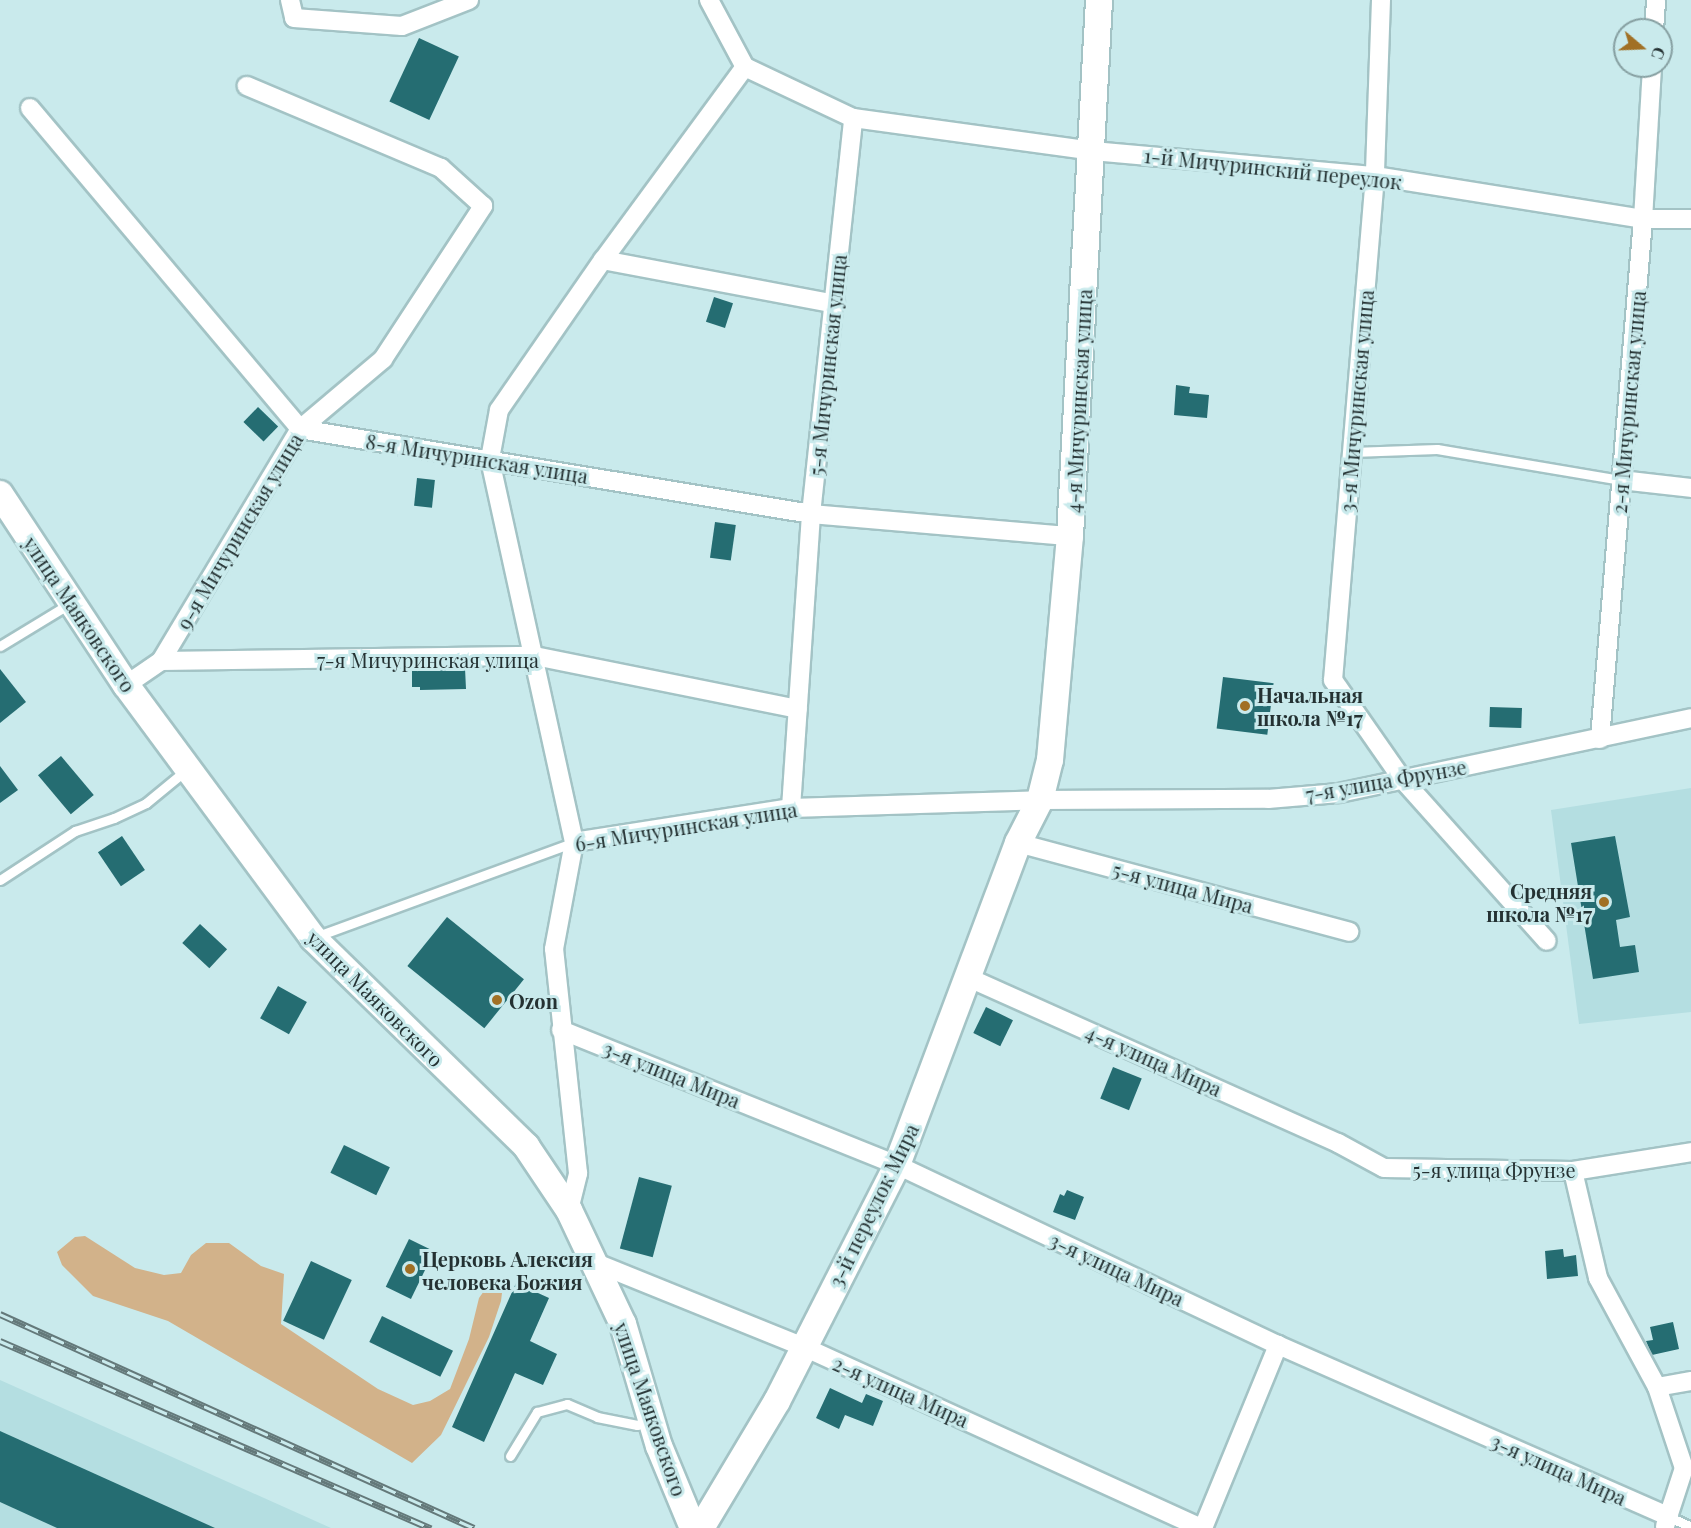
<!DOCTYPE html>
<meta charset="utf-8">
<style>
body{margin:0}
#map{position:relative;width:1691px;height:1528px;overflow:hidden;background:#c9eaec;font-family:"Playfair Display",serif}
div>[style]{position:absolute}
.built>*{inset:0;background:#b4dee1}
.green>*{inset:0;background:#d2b28a}
.building>*{inset:0;background:#256d72;transform-origin:0 0}
.roads{filter:drop-shadow(2px 0 #a3c3c5) drop-shadow(-2px 0 #a3c3c5) drop-shadow(0 2px #a3c3c5) drop-shadow(0 -2px #a3c3c5)}
.lane>*{height:9px;margin:-4.5px;padding:0 4.5px;transform-origin:4.5px;border-radius:4.5px;background:#fff}
.street>*{height:18px;margin:-9px;padding:0 9px;transform-origin:9px;border-radius:9px;background:#fff}
.secondary>*{height:26px;margin:-13px;padding:0 13px;transform-origin:13px;border-radius:13px;background:#fff}
.rail>*{height:7px;margin-top:-3.5px;transform-origin:0;background:repeating-linear-gradient(90deg,#c9eaec 0 14px,#64797a 0 28px);box-sizing:border-box;border-block:2px solid #64797a}
.dots>*{width:16px;height:16px;translate:-50% -50%;box-sizing:border-box;border:3px solid #c9eaec;border-radius:50%}
span{translate:-50% -50%;white-space:nowrap;text-align:center;line-height:1.15;-webkit-text-stroke:6px #c9eaec;paint-order:stroke}
.street-label{font-size:20px;color:#243132}
.poi-label{font-size:20px;color:#243132;font-weight:700}
.left{translate:0 -50%;text-align:left}
.right{translate:-100% -50%;text-align:right}
.north{position:absolute;left:1613px;top:18px;width:60px;height:60px;box-sizing:border-box;background:#c9eaec;border:2px solid #87a0a2;border-radius:50%;rotate:109deg;font-size:16px;font-weight:700;line-height:24px;text-align:center;color:#243132}
.north::after{content:'';display:block;margin:auto;width:21px;height:27px;background:#a17025;clip-path:polygon(50% 0,100% 100%,50% 72%,0 100%)}
</style>
<div id="map">
<div class="built">
<i style="clip-path:polygon(1691px 788px,1691px 1012px,1579px 1024px,1551px 810px)"></i>
<i style="clip-path:polygon(0 1380px,331px 1528px,0 1528px)"></i>
</div>
<div class="green">
<i style="clip-path:polygon(85px 1236px,135px 1268px,164px 1275px,181px 1273px,191px 1255px,206px 1243px,229px 1243px,261px 1266px,284px 1274px,281px 1324px,378px 1389px,413px 1405px,430px 1401px,450px 1389px,469px 1339px,479px 1298px,489px 1284px,503px 1285px,501px 1301px,489px 1337px,441px 1435px,412px 1463px,168px 1321px,93px 1296px,62px 1265px,57px 1252px,75px 1237px)"></i>
</div>
<div class="building">
<i style="left:419px;top:38px;width:44px;height:70px;rotate:25deg"></i>
<i style="left:714px;top:297px;width:20px;height:26px;rotate:18deg"></i>
<i style="clip-path:polygon(1176px 385px,1190px 387px,1189px 393px,1209px 395px,1207px 418px,1174px 415px)"></i>
<i style="left:258px;top:407px;width:28px;height:21px;rotate:44deg"></i>
<i style="left:417px;top:478px;width:18px;height:28px;rotate:6deg"></i>
<i style="left:715px;top:522px;width:21px;height:36px;rotate:8deg"></i>
<i style="clip-path:polygon(465px 668px,466px 689px,420px 690px,420px 687px,412px 687px,412px 669px)"></i>
<i style="clip-path:polygon(0 669px,26px 702px,0 723px)"></i>
<i style="left:1223px;top:677px;width:51px;height:52px;rotate:7deg"></i>
<i style="left:1490px;top:707px;width:32px;height:20px;rotate:2deg"></i>
<i style="left:61px;top:756px;width:51px;height:30px;rotate:50deg"></i>
<i style="clip-path:polygon(0 766px,18px 790px,0 803px)"></i>
<i style="left:122px;top:836px;width:41px;height:29px;rotate:56deg"></i>
<i style="clip-path:polygon(1615px 836px,1630px 917px,1616px 920px,1620px 947px,1635px 945px,1639px 972px,1593px 979px,1571px 843px)"></i>
<i style="left:447px;top:917px;width:99px;height:63px;rotate:39deg"></i>
<i style="left:200px;top:924px;width:37px;height:26px;rotate:43deg"></i>
<i style="left:278px;top:986px;width:33px;height:37px;rotate:29deg"></i>
<i style="left:986px;top:1007px;width:30px;height:29px;rotate:26deg"></i>
<i style="left:1113px;top:1067px;width:31px;height:34px;rotate:22deg"></i>
<i style="left:344px;top:1145px;width:51px;height:31px;rotate:26deg"></i>
<i style="left:639px;top:1177px;width:34px;height:74px;rotate:15deg"></i>
<i style="clip-path:polygon(1067px 1190px,1084px 1197px,1075px 1220px,1053px 1212px,1060px 1194px,1064px 1196px)"></i>
<i style="left:409px;top:1239px;width:28px;height:53px;rotate:26deg"></i>
<i style="clip-path:polygon(1563px 1249px,1564px 1257px,1576px 1255px,1578px 1276px,1547px 1279px,1545px 1251px)"></i>
<i style="left:311px;top:1261px;width:45px;height:66px;rotate:25deg"></i>
<i style="clip-path:polygon(516px 1283px,549px 1298px,530px 1341px,557px 1354px,543px 1385px,515px 1373px,484px 1442px,452px 1427px)"></i>
<i style="left:382px;top:1316px;width:79px;height:29px;rotate:26deg"></i>
<i style="clip-path:polygon(1673px 1322px,1679px 1349px,1652px 1355px,1646px 1341px,1653px 1340px,1650px 1327px)"></i>
<i style="clip-path:polygon(830px 1388px,862px 1403px,866px 1394px,883px 1401px,873px 1426px,845px 1415px,839px 1429px,816px 1418px)"></i>
<i style="clip-path:polygon(0 1431px,215px 1528px,57px 1528px,0 1502px)"></i>
</div>
<div class="roads">
<div class="lane">
<i style="left:1352px;top:452px;width:85px;rotate:-2deg"></i>
<i style="left:1437px;top:449px;width:187px;rotate:9.6deg"></i>
<i style="left:0;top:646px;width:81px;rotate:-31.3deg"></i>
<i style="left:0;top:880px;width:90px;rotate:-33.2deg"></i>
<i style="left:75px;top:831px;width:41px;rotate:-18.4deg"></i>
<i style="left:114px;top:818px;width:35px;rotate:-25deg"></i>
<i style="left:146px;top:803px;width:52px;rotate:-39.5deg"></i>
<i style="left:315px;top:937px;width:276px;rotate:-20.1deg"></i>
<i style="left:510px;top:1456px;width:52px;rotate:-58.5deg"></i>
<i style="left:537px;top:1412px;width:31px;rotate:-15deg"></i>
<i style="left:567px;top:1404px;width:33px;rotate:23deg"></i>
<i style="left:597px;top:1417px;width:41px;rotate:11.3deg"></i>
<i style="left:637px;top:1425px;width:14px;rotate:-17deg"></i>
<i style="left:1669px;top:1517px;width:24px;rotate:24deg"></i>
</div>
<div class="street">
<i style="left:290px;top:0;width:18px;rotate:77deg"></i>
<i style="left:294px;top:18px;width:108px;rotate:4.2deg"></i>
<i style="left:402px;top:26px;width:72px;rotate:-21.2deg"></i>
<i style="left:709px;top:0;width:76px;rotate:61.8deg"></i>
<i style="left:745px;top:67px;width:119px;rotate:25.3deg"></i>
<i style="left:853px;top:118px;width:242px;rotate:7.8deg"></i>
<i style="left:1093px;top:151px;width:283px;rotate:5.1deg"></i>
<i style="left:1375px;top:176px;width:271px;rotate:9.1deg"></i>
<i style="left:1643px;top:219px;width:48px"></i>
<i style="left:1381px;top:0;width:176px;rotate:92deg"></i>
<i style="left:1375px;top:176px;width:506px;rotate:94.76deg"></i>
<i style="left:1333px;top:680px;width:121px;rotate:55.1deg"></i>
<i style="left:1402px;top:779px;width:217px;rotate:48.2deg"></i>
<i style="left:1654px;top:30px;width:30px;rotate:-86deg"></i>
<i style="left:30px;top:108px;width:419px;rotate:49.9deg"></i>
<i style="left:300px;top:429px;width:518px;rotate:9.44deg"></i>
<i style="left:811px;top:514px;width:260px;rotate:4.9deg"></i>
<i style="left:603px;top:260px;width:236px;rotate:10.7deg"></i>
<i style="left:1621px;top:480px;width:70px;rotate:6.5deg"></i>
<i style="left:161px;top:661px;width:374px;rotate:-0.8deg"></i>
<i style="left:535px;top:656px;width:268px;rotate:11.4deg"></i>
<i style="left:126px;top:685px;width:42px;rotate:-34.4deg"></i>
<i style="left:161px;top:661px;width:270px;rotate:-59.1deg"></i>
<i style="left:300px;top:429px;width:109px;rotate:-40.1deg"></i>
<i style="left:383px;top:359px;width:183px;rotate:-56.8deg"></i>
<i style="left:483px;top:206px;width:57px;rotate:-137.9deg"></i>
<i style="left:441px;top:168px;width:211px;rotate:-157.1deg"></i>
<i style="left:1600px;top:739px;width:522px;rotate:-85.27deg"></i>
<i style="left:1643px;top:219px;width:153px;rotate:-86.6deg"></i>
<i style="left:791px;top:808px;width:295px;rotate:-86.1deg"></i>
<i style="left:811px;top:514px;width:398px;rotate:-83.9deg"></i>
<i style="left:574px;top:842px;width:220px;rotate:-8.9deg"></i>
<i style="left:791px;top:808px;width:249px;rotate:-1.8deg"></i>
<i style="left:1040px;top:800px;width:228px;rotate:-0.3deg"></i>
<i style="left:1268px;top:799px;width:71px;rotate:-4.8deg"></i>
<i style="left:1339px;top:793px;width:360px;rotate:-12deg"></i>
<i style="left:1018px;top:843px;width:343px;rotate:15deg"></i>
<i style="left:969px;top:978px;width:404px;rotate:24.1deg"></i>
<i style="left:1338px;top:1143px;width:52px;rotate:28.5deg"></i>
<i style="left:1384px;top:1168px;width:189px;rotate:0.9deg"></i>
<i style="left:1573px;top:1171px;width:120px;rotate:-9.1deg"></i>
<i style="left:561px;top:1030px;width:362px;rotate:21.9deg"></i>
<i style="left:897px;top:1165px;width:421px;rotate:25.3deg"></i>
<i style="left:1278px;top:1345px;width:427px;rotate:23.7deg"></i>
<i style="left:1573px;top:1171px;width:110px;rotate:76.8deg"></i>
<i style="left:1598px;top:1278px;width:124px;rotate:61.6deg"></i>
<i style="left:1657px;top:1387px;width:85px;rotate:71.6deg"></i>
<i style="left:1684px;top:1468px;width:61px;rotate:108.1deg"></i>
<i style="left:569px;top:1210px;width:38px;rotate:-76deg"></i>
<i style="left:578px;top:1173px;width:225px;rotate:-96.1deg"></i>
<i style="left:554px;top:949px;width:109px;rotate:-79.4deg"></i>
<i style="left:574px;top:842px;width:392px;rotate:-102.4deg"></i>
<i style="left:490px;top:459px;width:50px;rotate:-79.6deg"></i>
<i style="left:499px;top:410px;width:183px;rotate:-55.3deg"></i>
<i style="left:603px;top:260px;width:240px;rotate:-53.7deg"></i>
<i style="left:596px;top:1263px;width:224px;rotate:22deg"></i>
<i style="left:804px;top:1347px;width:437px;rotate:24.5deg"></i>
<i style="left:1657px;top:1387px;width:35px;rotate:-10deg"></i>
<i style="left:1203px;top:1528px;width:198px;rotate:-67.7deg"></i>
</div>
<div class="secondary">
<i style="left:0;top:494px;width:229px;rotate:56.6deg"></i>
<i style="left:126px;top:685px;width:315px;rotate:53.5deg"></i>
<i style="left:313px;top:938px;width:298px;rotate:44.3deg"></i>
<i style="left:526px;top:1146px;width:77px;rotate:56.1deg"></i>
<i style="left:569px;top:1210px;width:126px;rotate:64.7deg"></i>
<i style="left:623px;top:1324px;width:127px;rotate:73.6deg"></i>
<i style="left:659px;top:1446px;width:89px;rotate:67.5deg"></i>
<i style="left:701px;top:1528px;width:148px;rotate:-59.1deg"></i>
<i style="left:777px;top:1401px;width:265px;rotate:-63deg"></i>
<i style="left:897px;top:1165px;width:344px;rotate:-69.4deg"></i>
<i style="left:1018px;top:843px;width:48px;rotate:-62.9deg"></i>
<i style="left:1040px;top:800px;width:41px;rotate:-76deg"></i>
<i style="left:1050px;top:760px;width:225px;rotate:-84.9deg"></i>
<i style="left:1070px;top:536px;width:537px;rotate:-86.9deg"></i>
</div>
</div>
<div class="rail">
<i style="left:0;top:1314px;width:520px;rotate:24.3deg"></i>
<i style="left:0;top:1341px;width:470px;rotate:23.5deg"></i>
</div>
<div class="dots">
<i style="left:1245px;top:706px;background:#a17025"></i>
<i style="left:1604px;top:902px;background:#a17025"></i>
<i style="left:497px;top:1000px;background:#a17025"></i>
<i style="left:410px;top:1269px;background:#a17025"></i>
</div>
<div class="street-label">
<span style="left:1273px;top:168px;rotate:6deg">1-й Мичуринский переулок</span>
<span style="left:827px;top:365px;rotate:-84deg">5-я Мичуринская улица</span>
<span style="left:1078px;top:401px;rotate:-87deg">4-я Мичуринская улица</span>
<span style="left:1356px;top:401px;rotate:-85deg">3-я Мичуринская улица</span>
<span style="left:1628px;top:402px;rotate:-85deg">2-я Мичуринская улица</span>
<span style="left:477px;top:458px;rotate:9deg">8-я Мичуринская улица</span>
<span style="left:239px;top:531px;rotate:-59deg">9-я Мичуринская улица</span>
<span style="left:80px;top:614px;rotate:56deg">улица Маяковского</span>
<span style="left:428px;top:659px">7-я Мичуринская улица</span>
<span style="left:1386px;top:780px;rotate:-10deg">7-я улица Фрунзе</span>
<span style="left:686px;top:826px;rotate:-9deg">6-я Мичуринская улица</span>
<span style="left:1183px;top:887px;rotate:15deg">5-я улица Мира</span>
<span style="left:376px;top:998px;rotate:45deg">улица Маяковского</span>
<span style="left:1154px;top:1060px;rotate:24deg">4-я улица Мира</span>
<span style="left:672px;top:1074px;rotate:22deg">3-я улица Мира</span>
<span style="left:1494px;top:1169px">5-я улица Фрунзе</span>
<span style="left:873px;top:1205px;rotate:-64deg">3-й переулок Мира</span>
<span style="left:1117px;top:1269px;rotate:25deg">3-я улица Мира</span>
<span style="left:901px;top:1391px;rotate:24deg">2-я улица Мира</span>
<span style="left:651px;top:1409px;rotate:71deg">улица Маяковского</span>
<span style="left:1559px;top:1469px;rotate:24deg">3-я улица Мира</span>
</div>
<div class="poi-label">
<span class="left" style="left:1257px;top:706px">Начальная<br>школа №17</span>
<span class="right" style="left:1592px;top:902px">Средняя<br>школа №17</span>
<span class="left" style="left:509px;top:1000px">Ozon</span>
<span class="left" style="left:422px;top:1270px">Церковь Алексия<br>человека Божия</span>
</div>
<div class="north">С</div>
</div>
